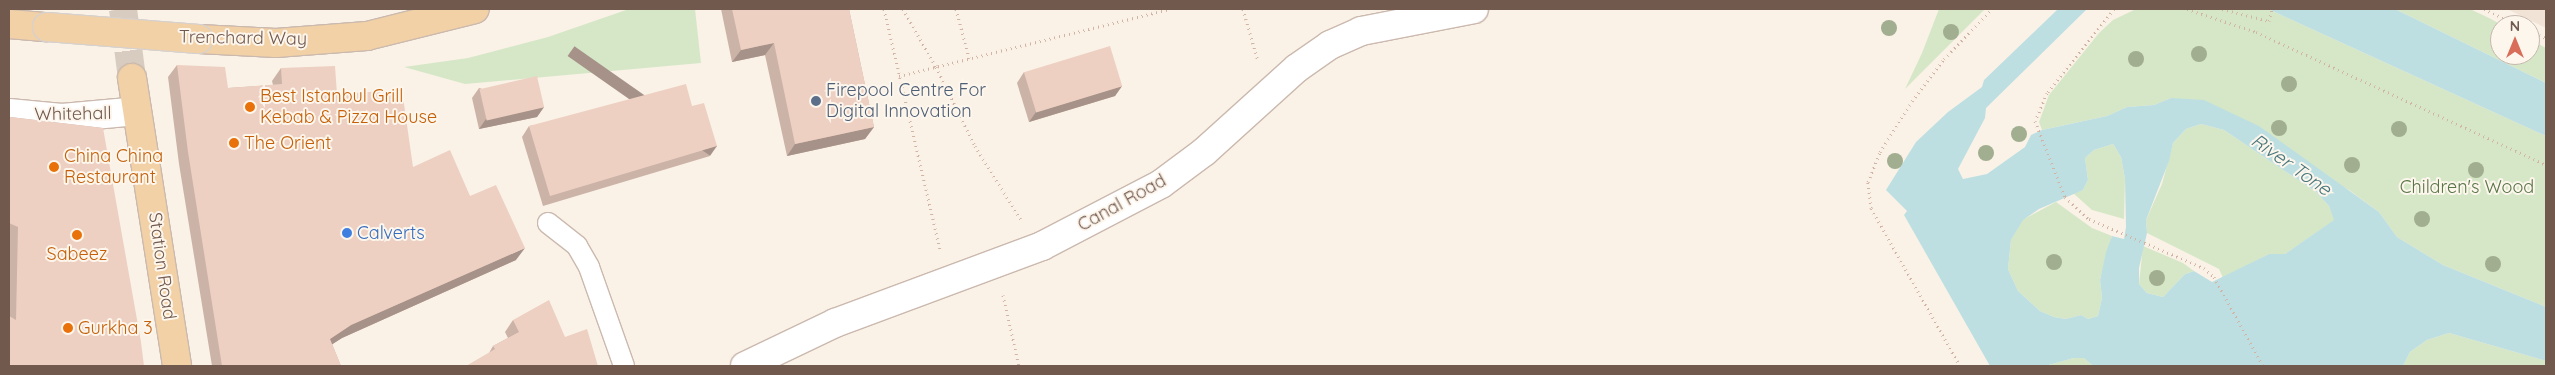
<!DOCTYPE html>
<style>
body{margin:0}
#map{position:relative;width:2555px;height:375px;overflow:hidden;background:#faf2e7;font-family:Quicksand,sans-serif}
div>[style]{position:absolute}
.residential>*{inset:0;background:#f1e3d6}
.green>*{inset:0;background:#d6e7c7}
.water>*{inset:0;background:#bedfe2}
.primary-tunnel>*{height:28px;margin-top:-14px;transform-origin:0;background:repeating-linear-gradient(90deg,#d8ccc1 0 28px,transparent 0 42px)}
.path>*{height:3px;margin-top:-1.5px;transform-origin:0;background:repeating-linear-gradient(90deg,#d2b4a5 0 1px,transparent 0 5px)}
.roads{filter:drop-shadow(1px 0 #cbb9ae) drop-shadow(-1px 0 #cbb9ae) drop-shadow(0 1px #cbb9ae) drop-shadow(0 -1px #cbb9ae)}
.service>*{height:20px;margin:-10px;padding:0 10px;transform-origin:10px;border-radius:10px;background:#fff}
.minor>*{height:28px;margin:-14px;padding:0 14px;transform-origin:14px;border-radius:14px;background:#fff}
.primary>*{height:28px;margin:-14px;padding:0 14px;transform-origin:14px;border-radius:14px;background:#f2d1a6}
.bridges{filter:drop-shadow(1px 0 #d7d1cd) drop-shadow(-1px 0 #d7d1cd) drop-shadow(0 1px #d7d1cd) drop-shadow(0 -1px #d7d1cd)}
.primary-bridge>*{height:28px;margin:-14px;padding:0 14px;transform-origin:14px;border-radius:14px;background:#f2d1a6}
.trees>*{width:16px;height:16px;margin:-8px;border-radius:50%;background:#a1ae8f}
.wall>*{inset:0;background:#ccb3a7}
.shaded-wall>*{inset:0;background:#a69288;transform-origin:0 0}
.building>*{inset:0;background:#edd0c2;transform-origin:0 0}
.dots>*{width:14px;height:14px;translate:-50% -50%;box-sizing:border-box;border:2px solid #fdf6ed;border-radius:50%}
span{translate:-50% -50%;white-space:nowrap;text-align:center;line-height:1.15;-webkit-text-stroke:4px #fdf6ed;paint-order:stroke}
.street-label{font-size:18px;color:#71594e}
.service-label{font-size:18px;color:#4e5e75}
.left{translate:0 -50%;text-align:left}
.food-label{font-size:18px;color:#c56008}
.park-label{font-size:18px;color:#587647}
.shop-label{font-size:18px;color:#366cbe}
.water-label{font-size:19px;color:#47777c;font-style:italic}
.frame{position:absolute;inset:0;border:10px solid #71594e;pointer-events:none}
.north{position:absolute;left:2490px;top:15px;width:50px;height:50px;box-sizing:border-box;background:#fdf6ed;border:1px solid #c5b7ad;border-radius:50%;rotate:0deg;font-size:14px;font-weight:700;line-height:20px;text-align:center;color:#71594e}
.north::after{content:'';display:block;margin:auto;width:18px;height:22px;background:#d86d59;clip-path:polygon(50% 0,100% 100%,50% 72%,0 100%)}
</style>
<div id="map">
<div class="residential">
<i style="clip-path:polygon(2507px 9px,2546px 9px,2546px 28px)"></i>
</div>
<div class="green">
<i style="clip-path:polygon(629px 9px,695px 9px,701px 63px,465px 84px,404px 67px,468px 58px,548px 37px)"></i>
<i style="clip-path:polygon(1939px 9px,1985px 9px,1905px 89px,1922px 53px)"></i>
<i style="clip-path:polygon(2136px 9px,2268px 9px,2546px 136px,2546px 307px,2443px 265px,2397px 237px,2379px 212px,2349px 190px,2171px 98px,2154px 105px,2127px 107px,2107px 116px,2042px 130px,2039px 122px,2049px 95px,2099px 33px,2113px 20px)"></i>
<i style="clip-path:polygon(2395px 9px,2470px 9px,2489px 18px,2502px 25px,2500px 55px,2530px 55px,2530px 39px,2546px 48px,2546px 83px)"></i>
<i style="clip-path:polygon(2201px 124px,2224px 130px,2316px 192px,2329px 206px,2335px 220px,2285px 254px,2269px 254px,2223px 278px,2219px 269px,2147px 233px,2146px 220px,2162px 184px,2173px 143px,2186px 129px)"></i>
<i style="clip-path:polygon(2113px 144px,2121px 157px,2125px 179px,2124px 219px,2092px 210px,2073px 193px,2083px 190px,2088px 180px,2085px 158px,2094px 150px)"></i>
<i style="clip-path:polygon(2056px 202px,2092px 228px,2112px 236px,2100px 279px,2102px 298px,2098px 316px,2088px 319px,2081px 315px,2066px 319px,2054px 317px,2040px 311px,2018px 291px,2008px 269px,2011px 240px,2022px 220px)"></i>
<i style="clip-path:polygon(2143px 246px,2183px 263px,2194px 271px,2185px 274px,2163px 297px,2147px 293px,2139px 284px)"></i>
<i style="clip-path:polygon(2449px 333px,2546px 361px,2546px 366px,2403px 366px,2410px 352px,2427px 340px)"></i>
<i style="clip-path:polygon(2074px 358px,2084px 358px,2093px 366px,2045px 366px)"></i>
</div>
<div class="water">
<i style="clip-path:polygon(evenodd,2058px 9px,2087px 9px,1986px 108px,1985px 118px,1958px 169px,1963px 179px,1987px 174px,2025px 147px,2031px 135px,2042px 130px,2107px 116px,2127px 107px,2154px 105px,2171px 98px,2204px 100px,2259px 126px,2379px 212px,2397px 237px,2443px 265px,2546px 307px,2546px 361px,2449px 333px,2427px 340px,2410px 352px,2403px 366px,2093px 366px,2084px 358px,2074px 358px,2045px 366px,1990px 366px,1904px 215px,1907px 211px,1886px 190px,1916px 142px,1948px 112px,1982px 87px,1984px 80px,2058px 9px,2201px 124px,2224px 130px,2316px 192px,2329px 206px,2334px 220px,2285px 254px,2269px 254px,2212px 282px,2194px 271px,2185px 274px,2163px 297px,2147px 293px,2139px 284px,2139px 268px,2147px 233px,2146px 220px,2169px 161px,2173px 143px,2186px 129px,2201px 124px,2058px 9px,2113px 144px,2121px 157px,2125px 179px,2126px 227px,2124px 239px,2112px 236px,2106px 252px,2100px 280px,2102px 298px,2098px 316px,2088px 319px,2081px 315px,2066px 319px,2054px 317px,2040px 311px,2018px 291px,2008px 269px,2011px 240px,2023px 220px,2039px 209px,2083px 190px,2088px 180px,2085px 158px,2094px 150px,2113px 144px)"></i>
<i style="clip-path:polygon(2268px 9px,2395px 9px,2546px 83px,2546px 136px)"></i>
</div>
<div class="primary-tunnel">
<i style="left:123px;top:9px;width:70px;rotate:82.6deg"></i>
</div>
<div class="path">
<i style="left:884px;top:9px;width:246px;rotate:76.9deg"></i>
<i style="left:903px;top:9px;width:67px;rotate:60.4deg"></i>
<i style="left:936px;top:67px;width:88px;rotate:63.7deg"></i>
<i style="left:975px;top:146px;width:87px;rotate:58.1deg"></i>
<i style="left:956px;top:9px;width:51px;rotate:75.1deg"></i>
<i style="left:1243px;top:9px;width:54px;rotate:73.9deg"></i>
<i style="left:2114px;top:9px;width:107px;rotate:128.6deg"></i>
<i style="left:2047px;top:93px;width:30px;rotate:113deg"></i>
<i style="left:2035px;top:121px;width:82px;rotate:68.5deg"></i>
<i style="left:2065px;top:197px;width:33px;rotate:43deg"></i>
<i style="left:2089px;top:219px;width:125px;rotate:23.1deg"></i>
<i style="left:2204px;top:268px;width:13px;rotate:42deg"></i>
<i style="left:2214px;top:277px;width:102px;rotate:61.2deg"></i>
<i style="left:2187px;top:9px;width:73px;rotate:18.4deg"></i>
<i style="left:2256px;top:32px;width:319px;rotate:24.6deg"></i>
<i style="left:2222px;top:9px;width:49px;rotate:14.3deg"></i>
<i style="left:2269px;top:21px;width:12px;rotate:-76deg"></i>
<i style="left:2484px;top:9px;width:38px;rotate:25deg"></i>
<i style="left:2530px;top:31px;width:17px;rotate:24deg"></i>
<i style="left:899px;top:76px;width:278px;rotate:-13.9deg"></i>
<i style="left:1003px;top:295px;width:73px;rotate:77.3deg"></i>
<i style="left:1960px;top:366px;width:181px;rotate:-119.4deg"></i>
<i style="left:1871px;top:208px;width:26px;rotate:-97deg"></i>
<i style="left:1868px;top:182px;width:32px;rotate:-68deg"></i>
<i style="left:1880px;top:152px;width:60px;rotate:-57.9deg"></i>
<i style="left:1912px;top:101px;width:53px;rotate:-52.7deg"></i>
<i style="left:1944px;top:59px;width:69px;rotate:-46.2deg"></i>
</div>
<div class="roads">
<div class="service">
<i style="left:548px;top:223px;width:37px;rotate:38deg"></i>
<i style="left:577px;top:246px;width:24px;rotate:60deg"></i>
<i style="left:589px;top:267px;width:105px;rotate:70.5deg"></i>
</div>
<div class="minor">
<i style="left:9px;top:113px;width:53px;rotate:5.4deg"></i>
<i style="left:62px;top:118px;width:75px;rotate:-5.3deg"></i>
<i style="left:745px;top:366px;width:100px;rotate:-25.5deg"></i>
<i style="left:835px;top:323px;width:221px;rotate:-20.4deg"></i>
<i style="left:1042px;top:246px;width:134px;rotate:-27.5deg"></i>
<i style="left:1161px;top:184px;width:54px;rotate:-36.7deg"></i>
<i style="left:1204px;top:152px;width:125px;rotate:-42.1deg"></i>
<i style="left:1297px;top:68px;width:40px;rotate:-34.9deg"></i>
<i style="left:1330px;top:45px;width:34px;rotate:-24deg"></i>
<i style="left:1361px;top:31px;width:115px;rotate:-11deg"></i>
</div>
<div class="primary">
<i style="left:9px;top:24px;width:38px;rotate:5deg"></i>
<i style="left:199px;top:39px;width:77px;rotate:3deg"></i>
<i style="left:276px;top:43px;width:91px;rotate:-4.4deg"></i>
<i style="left:367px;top:36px;width:111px;rotate:-14deg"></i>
<i style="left:132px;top:78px;width:291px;rotate:81.1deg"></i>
</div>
</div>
<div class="bridges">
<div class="primary-bridge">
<i style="left:47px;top:27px;width:152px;rotate:4.5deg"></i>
</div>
</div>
<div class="trees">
<i style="left:1889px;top:28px"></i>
<i style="left:1951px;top:32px"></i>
<i style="left:2199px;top:54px"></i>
<i style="left:2136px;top:59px"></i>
<i style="left:2289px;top:84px"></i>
<i style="left:2279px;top:128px"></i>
<i style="left:2399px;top:129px"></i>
<i style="left:2019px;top:134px"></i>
<i style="left:1986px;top:153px"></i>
<i style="left:1895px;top:161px"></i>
<i style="left:2352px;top:165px"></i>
<i style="left:2476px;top:170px"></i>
<i style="left:2422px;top:219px"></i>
<i style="left:2054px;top:262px"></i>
<i style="left:2493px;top:264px"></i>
<i style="left:2157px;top:278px"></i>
</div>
<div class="wall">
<i style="clip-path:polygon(721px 9px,849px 9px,874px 127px,865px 139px,787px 156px,765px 55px,732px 62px)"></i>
<i style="clip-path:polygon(177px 65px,228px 88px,273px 85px,272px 81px,281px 68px,337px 94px,413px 167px,470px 196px,516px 260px,342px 338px,332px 344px,341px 366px,212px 366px,179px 164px,168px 77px)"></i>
<i style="clip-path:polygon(1024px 72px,1122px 86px,1115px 96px,1029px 122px,1017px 83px)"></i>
<i style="clip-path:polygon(479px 88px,544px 107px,537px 117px,479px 129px,472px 98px)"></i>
<i style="clip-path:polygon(692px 106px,710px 156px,543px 206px,522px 137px,529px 126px)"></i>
<i style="clip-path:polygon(10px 117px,103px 128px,9px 366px,9px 119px)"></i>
<i style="clip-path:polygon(513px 320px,565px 337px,489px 353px,493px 346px,508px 338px,505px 332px)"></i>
</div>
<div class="shaded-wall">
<i style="clip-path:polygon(2531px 9px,2546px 9px,2530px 10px)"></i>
<i style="clip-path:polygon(774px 43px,765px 55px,732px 62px,741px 50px)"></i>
<i style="clip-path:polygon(1122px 86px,1115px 96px,1029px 122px,1036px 112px)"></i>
<i style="clip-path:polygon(544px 107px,537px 117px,479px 129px,486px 119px)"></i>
<i style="clip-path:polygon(874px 127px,865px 139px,787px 156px,795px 144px)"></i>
<i style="left:717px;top:146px;width:12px;height:174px;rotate:125deg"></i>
<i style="clip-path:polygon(525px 248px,516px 260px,342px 338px,322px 351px,330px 339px,351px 325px)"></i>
</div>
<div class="building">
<i style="clip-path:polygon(732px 9px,849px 9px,874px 127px,795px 144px,774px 43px,741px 50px)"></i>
<i style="left:1110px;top:46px;width:42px;height:90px;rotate:73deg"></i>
<i style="clip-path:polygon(177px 65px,225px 67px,228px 88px,282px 84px,281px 68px,335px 66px,337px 94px,402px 90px,413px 167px,450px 150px,470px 196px,496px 185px,525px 248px,351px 325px,330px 339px,341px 366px,222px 366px,188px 152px)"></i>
<i style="left:537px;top:76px;width:32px;height:59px;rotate:77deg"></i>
<i style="clip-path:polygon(686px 84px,692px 106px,704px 103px,717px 146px,550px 196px,529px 126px)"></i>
<i style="clip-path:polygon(10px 117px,103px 128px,141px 342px,144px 366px,9px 366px,9px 316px,16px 320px,18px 227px,9px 223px,9px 125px,10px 125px)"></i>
<i style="clip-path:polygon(549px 300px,565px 337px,587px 329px,598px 366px,466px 366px,495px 349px,493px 346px,519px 332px,513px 320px)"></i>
</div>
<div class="dots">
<i style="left:816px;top:101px;background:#5c6f8a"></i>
<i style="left:250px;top:107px;background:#e8710a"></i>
<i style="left:234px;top:143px;background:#e8710a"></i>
<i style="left:54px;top:167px;background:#e8710a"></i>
<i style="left:347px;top:233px;background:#3f7fe0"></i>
<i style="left:77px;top:235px;background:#e8710a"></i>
<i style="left:68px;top:328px;background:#e8710a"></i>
</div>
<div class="street-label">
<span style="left:243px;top:38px;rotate:1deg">Trenchard Way</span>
<span style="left:73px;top:114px;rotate:-1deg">Whitehall</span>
<span style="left:1122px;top:203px;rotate:-29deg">Canal Road</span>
<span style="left:162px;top:266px;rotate:82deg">Station Road</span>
</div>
<div class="service-label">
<span class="left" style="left:826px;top:101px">Firepool Centre For<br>Digital Innovation</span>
</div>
<div class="food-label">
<span class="left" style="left:260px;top:107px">Best Istanbul Grill<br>Kebab &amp; Pizza House</span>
<span class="left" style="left:244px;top:143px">The Orient</span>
<span class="left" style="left:64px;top:167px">China China<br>Restaurant</span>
<span style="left:77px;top:254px">Sabeez</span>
<span class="left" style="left:78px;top:328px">Gurkha 3</span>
</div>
<div class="park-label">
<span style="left:2467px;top:187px">Children's Wood</span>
</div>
<div class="shop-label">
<span class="left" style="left:357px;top:233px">Calverts</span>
</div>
<div class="water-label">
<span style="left:2291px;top:165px;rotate:35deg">River Tone</span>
</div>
<div class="frame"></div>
<div class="north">N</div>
</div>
